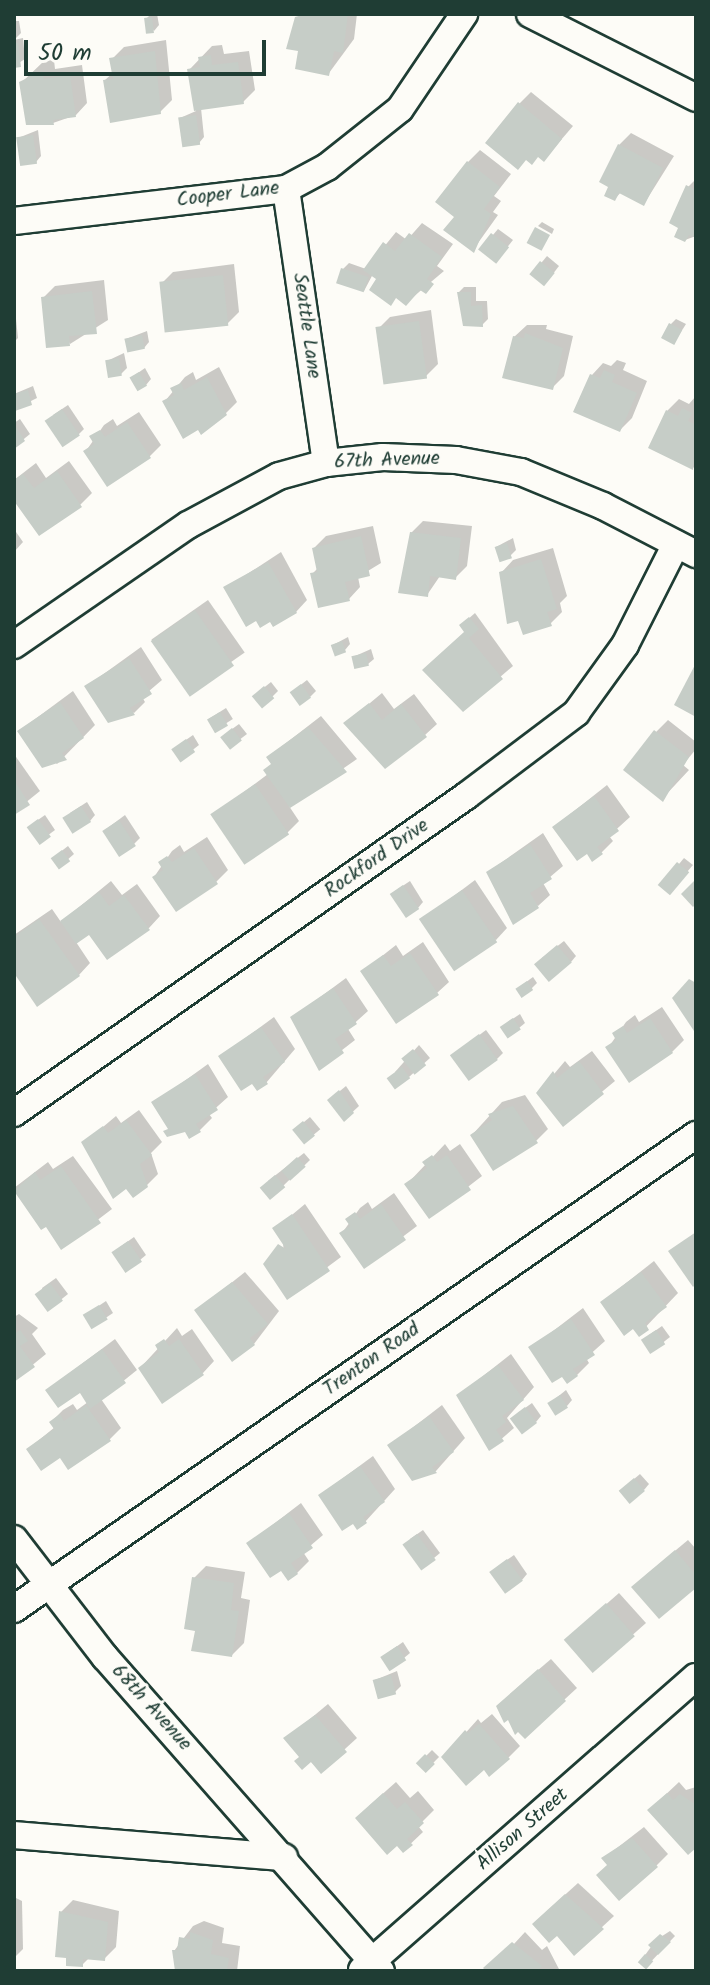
<!DOCTYPE html>
<style>
body{margin:0}
#map{position:relative;width:710px;height:1985px;overflow:hidden;background:#fdfcf7;font-family:Kalam,sans-serif}
div>[style]{position:absolute}
.shadow>*{inset:0;background:#0003;transform-origin:0 0}
.building>*{inset:0;background:#c6cdc7;transform-origin:0 0}
.roads{filter:drop-shadow(2px 0 #1f3d34) drop-shadow(-2px 0 #1f3d34) drop-shadow(0 2px #1f3d34) drop-shadow(0 -2px #1f3d34)}
.minor>*{height:26px;margin:-13px;padding:0 13px;transform-origin:13px;border-radius:13px;background:#fdfcf7}
span{translate:-50% -50%;white-space:nowrap;text-align:center;line-height:1.15;-webkit-text-stroke:6px #fdfcf7;paint-order:stroke}
.street-label{font-size:20px;color:#1f3d34}
.frame{position:absolute;inset:0;border:16px solid #1f3d34;pointer-events:none}
.scale{position:absolute;left:24px;top:40px;width:242px;height:36px;box-sizing:border-box;border:4px solid #1f3d34;border-top:0;padding-left:10px;font-size:24px;line-height:28px;white-space:nowrap;color:#1f3d34;-webkit-text-stroke:6px #fdfcf7;paint-order:stroke}
</style>
<div id="map">
<div class="shadow">
<i style="clip-path:polygon(151px 14px,157px 14px,159px 25px,154px 31px,146px 19px)"></i>
<i style="clip-path:polygon(301px 14px,357px 14px,354px 39px,329px 73px,300px 49px)"></i>
<i style="clip-path:polygon(14px 21px,19px 21px,21px 33px,14px 40px,23px 38px,25px 59px,14px 66px)"></i>
<i style="clip-path:polygon(166px 40px,172px 100px,160px 112px,105px 80px,114px 72px,112px 59px,124px 47px)"></i>
<i style="clip-path:polygon(222px 45px,224px 54px,249px 51px,255px 90px,243px 102px,201px 108px,204px 137px,199px 143px,180px 118px,196px 111px,190px 69px,212px 46px)"></i>
<i style="clip-path:polygon(54px 60px,55px 69px,82px 65px,87px 103px,76px 115px,53px 123px,21px 83px,44px 61px)"></i>
<i style="clip-path:polygon(531px 92px,573px 126px,555px 147px,519px 104px)"></i>
<i style="clip-path:polygon(38px 130px,41px 156px,36px 162px,18px 138px)"></i>
<i style="clip-path:polygon(631px 133px,674px 156px,644px 204px,621px 192px,615px 199px,619px 145px)"></i>
<i style="clip-path:polygon(480px 150px,511px 174px,494px 196px,501px 201px,493px 212px,498px 215px,473px 250px,457px 216px,468px 162px)"></i>
<i style="clip-path:polygon(696px 179px,696px 236px,685px 240px,688px 187px)"></i>
<i style="clip-path:polygon(542px 222px,554px 229px,552px 234px,538px 226px)"></i>
<i style="clip-path:polygon(422px 223px,453px 244px,437px 266px,444px 271px,406px 303px,373px 274px,364px 291px,343px 269px,349px 263px,366px 269px,396px 232px,407px 240px)"></i>
<i style="clip-path:polygon(498px 229px,513px 240px,501px 255px,481px 249px)"></i>
<i style="clip-path:polygon(547px 256px,559px 266px,549px 279px,532px 274px)"></i>
<i style="clip-path:polygon(234px 264px,239px 312px,227px 324px,161px 284px,173px 272px)"></i>
<i style="clip-path:polygon(104px 280px,108px 320px,70px 344px,43px 298px,55px 286px)"></i>
<i style="clip-path:polygon(464px 287px,476px 287px,476px 301px,487px 301px,488px 319px,482px 325px,459px 292px)"></i>
<i style="clip-path:polygon(14px 300px,18px 338px,14px 342px)"></i>
<i style="clip-path:polygon(431px 310px,438px 364px,426px 376px,378px 329px,390px 317px)"></i>
<i style="clip-path:polygon(676px 319px,686px 324px,674px 343px,671px 324px)"></i>
<i style="clip-path:polygon(527px 325px,547px 325px,546px 329px,573px 336px,564px 376px,552px 388px,514px 337px)"></i>
<i style="clip-path:polygon(147px 331px,149px 342px,144px 348px,126px 339px)"></i>
<i style="clip-path:polygon(124px 353px,127px 368px,121px 374px,107px 361px)"></i>
<i style="clip-path:polygon(617px 360px,626px 363px,623px 370px,647px 381px,632px 418px,620px 430px,592px 375px,603px 363px,611px 366px)"></i>
<i style="clip-path:polygon(219px 367px,237px 402px,225px 414px,165px 401px,185px 377px,193px 372px,196px 380px)"></i>
<i style="clip-path:polygon(145px 368px,151px 379px,146px 385px,132px 377px)"></i>
<i style="clip-path:polygon(33px 386px,37px 398px,17px 408px,14px 394px)"></i>
<i style="clip-path:polygon(695px 397px,696px 465px,693px 468px,667px 411px,679px 399px,689px 404px)"></i>
<i style="clip-path:polygon(68px 405px,84px 429px,78px 435px,53px 415px)"></i>
<i style="clip-path:polygon(139px 412px,161px 445px,149px 457px,86px 451px,104px 425px,113px 419px,117px 426px)"></i>
<i style="clip-path:polygon(20px 419px,30px 434px,14px 447px,14px 423px)"></i>
<i style="clip-path:polygon(69px 461px,92px 493px,80px 505px,14px 498px,14px 480px,36px 463px,46px 478px)"></i>
<i style="clip-path:polygon(423px 521px,472px 526px,467px 566px,455px 578px,440px 576px,427px 595px,411px 533px)"></i>
<i style="clip-path:polygon(373px 526px,381px 563px,358px 577px,360px 587px,349px 599px,312px 574px,318px 568px,314px 548px,326px 536px)"></i>
<i style="clip-path:polygon(14px 529px,23px 542px,14px 552px)"></i>
<i style="clip-path:polygon(513px 538px,516px 550px,510px 556px,496px 547px)"></i>
<i style="clip-path:polygon(553px 548px,567px 596px,560px 603px,562px 612px,550px 624px,520px 618px,501px 573px,513px 560px)"></i>
<i style="clip-path:polygon(281px 552px,307px 600px,296px 612px,226px 588px)"></i>
<i style="left:208px;top:600px;width:64px;height:69px;rotate:55deg"></i>
<i style="clip-path:polygon(475px 613px,513px 666px,463px 709px,467px 620px)"></i>
<i style="clip-path:polygon(348px 637px,350px 644px,345px 650px,333px 645px)"></i>
<i style="clip-path:polygon(141px 647px,162px 680px,142px 697px,145px 702px,134px 713px,87px 686px)"></i>
<i style="clip-path:polygon(371px 649px,374px 659px,368px 664px,353px 657px)"></i>
<i style="clip-path:polygon(307px 680px,316px 691px,310px 697px,298px 687px)"></i>
<i style="clip-path:polygon(271px 682px,278px 691px,272px 697px,261px 690px)"></i>
<i style="clip-path:polygon(73px 691px,95px 725px,57px 764px,19px 731px)"></i>
<i style="clip-path:polygon(382px 693px,394px 709px,414px 694px,437px 724px,425px 735px,346px 723px)"></i>
<i style="left:226px;top:708px;width:13px;height:21px;rotate:58deg"></i>
<i style="clip-path:polygon(321px 716px,357px 759px,289px 806px,299px 821px,287px 833px,213px 815px,268px 774px,273px 763px,268px 757px)"></i>
<i style="clip-path:polygon(668px 720px,696px 742px,696px 749px,683px 765px,689px 770px,662px 799px,656px 732px)"></i>
<i style="clip-path:polygon(239px 724px,247px 734px,230px 747px,228px 732px)"></i>
<i style="clip-path:polygon(193px 735px,199px 745px,181px 759px,180px 744px)"></i>
<i style="clip-path:polygon(14px 754px,40px 791px,14px 812px)"></i>
<i style="clip-path:polygon(607px 785px,630px 817px,609px 836px,613px 841px,601px 853px,587px 851px,554px 827px)"></i>
<i style="clip-path:polygon(87px 802px,95px 815px,90px 821px,70px 813px)"></i>
<i style="clip-path:polygon(45px 815px,55px 830px,39px 842px,35px 822px)"></i>
<i style="clip-path:polygon(125px 815px,140px 838px,134px 844px,105px 830px)"></i>
<i style="clip-path:polygon(543px 833px,563px 866px,543px 883px,550px 895px,538px 906px,488px 872px)"></i>
<i style="clip-path:polygon(207px 837px,228px 870px,216px 882px,154px 877px,172px 851px,180px 845px,184px 852px)"></i>
<i style="clip-path:polygon(68px 846px,74px 854px,59px 867px,59px 853px)"></i>
<i style="clip-path:polygon(684px 858px,693px 865px,674px 887px,679px 864px)"></i>
<i style="clip-path:polygon(475px 880px,507px 928px,496px 940px,422px 920px)"></i>
<i style="clip-path:polygon(111px 881px,122px 895px,137px 884px,160px 916px,149px 928px,90px 932px,76px 942px,90px 963px,79px 975px,14px 970px,14px 935px,52px 909px,61px 922px)"></i>
<i style="clip-path:polygon(410px 881px,423px 902px,418px 908px,398px 889px)"></i>
<i style="clip-path:polygon(564px 941px,576px 956px,571px 962px,542px 958px)"></i>
<i style="clip-path:polygon(423px 942px,449px 982px,437px 993px,363px 971px,396px 945px,403px 956px)"></i>
<i style="clip-path:polygon(533px 977px,537px 983px,531px 989px,518px 988px)"></i>
<i style="clip-path:polygon(346px 978px,368px 1011px,348px 1029px,355px 1040px,319px 1068px,292px 1018px)"></i>
<i style="clip-path:polygon(662px 1007px,684px 1040px,672px 1052px,608px 1048px,626px 1022px,635px 1015px,639px 1022px)"></i>
<i style="clip-path:polygon(520px 1014px,525px 1023px,519px 1028px,508px 1022px)"></i>
<i style="clip-path:polygon(274px 1017px,295px 1049px,266px 1083px,220px 1057px)"></i>
<i style="clip-path:polygon(486px 1030px,503px 1053px,497px 1059px,458px 1051px)"></i>
<i style="clip-path:polygon(419px 1045px,430px 1058px,409px 1077px,395px 1072px)"></i>
<i style="clip-path:polygon(592px 1051px,615px 1081px,563px 1124px,538px 1093px,565px 1061px,570px 1067px)"></i>
<i style="clip-path:polygon(208px 1064px,228px 1097px,209px 1114px,212px 1118px,200px 1130px,170px 1128px,154px 1103px)"></i>
<i style="clip-path:polygon(346px 1086px,359px 1106px,345px 1119px,335px 1095px)"></i>
<i style="clip-path:polygon(525px 1095px,548px 1129px,536px 1141px,472px 1135px,502px 1102px)"></i>
<i style="clip-path:polygon(139px 1110px,162px 1142px,151px 1153px,158px 1174px,146px 1186px,84px 1143px,116px 1116px,121px 1123px)"></i>
<i style="left:310px;top:1117px;width:16px;height:20px;rotate:50deg"></i>
<i style="clip-path:polygon(445px 1144px,450px 1151px,460px 1144px,482px 1176px,429px 1217px,407px 1184px)"></i>
<i style="clip-path:polygon(304px 1153px,310px 1160px,283px 1186px,268px 1181px)"></i>
<i style="clip-path:polygon(73px 1156px,112px 1209px,62px 1247px,47px 1224px,41px 1228px,14px 1188px,48px 1162px,53px 1169px)"></i>
<i style="clip-path:polygon(394px 1193px,417px 1226px,364px 1266px,342px 1233px,360px 1208px,368px 1202px,372px 1209px)"></i>
<i style="clip-path:polygon(305px 1204px,341px 1257px,287px 1297px,283px 1242px,275px 1229px)"></i>
<i style="clip-path:polygon(134px 1237px,146px 1255px,140px 1260px,120px 1247px)"></i>
<i style="clip-path:polygon(654px 1261px,678px 1293px,639px 1334px,602px 1302px)"></i>
<i style="clip-path:polygon(245px 1272px,279px 1311px,254px 1344px,196px 1311px)"></i>
<i style="clip-path:polygon(56px 1278px,68px 1294px,48px 1310px,42px 1288px)"></i>
<i style="clip-path:polygon(106px 1301px,113px 1313px,92px 1327px,91px 1311px)"></i>
<i style="clip-path:polygon(583px 1308px,605px 1341px,586px 1358px,589px 1363px,577px 1375px,531px 1348px)"></i>
<i style="clip-path:polygon(19px 1314px,38px 1328px,32px 1334px,46px 1354px,14px 1380px,14px 1317px)"></i>
<i style="clip-path:polygon(662px 1326px,670px 1337px,651px 1352px,649px 1335px)"></i>
<i style="clip-path:polygon(177px 1328px,182px 1336px,192px 1329px,214px 1361px,203px 1373px,140px 1368px)"></i>
<i style="clip-path:polygon(115px 1339px,137px 1370px,101px 1399px,121px 1428px,109px 1440px,60px 1455px,28px 1449px,55px 1427px,51px 1422px,63px 1410px,73px 1404px,77px 1410px,88px 1402px,80px 1390px,47px 1390px)"></i>
<i style="clip-path:polygon(511px 1354px,534px 1387px,507px 1418px,514px 1428px,490px 1449px,459px 1395px)"></i>
<i style="clip-path:polygon(566px 1390px,572px 1400px,567px 1406px,550px 1403px)"></i>
<i style="clip-path:polygon(532px 1403px,541px 1416px,536px 1422px,518px 1413px)"></i>
<i style="clip-path:polygon(442px 1405px,465px 1438px,436px 1471px,412px 1479px,389px 1446px)"></i>
<i style="clip-path:polygon(373px 1456px,395px 1489px,365px 1522px,320px 1495px)"></i>
<i style="clip-path:polygon(640px 1474px,649px 1484px,644px 1490px,627px 1485px)"></i>
<i style="clip-path:polygon(301px 1503px,323px 1535px,303px 1552px,309px 1561px,297px 1573px,281px 1568px,249px 1543px)"></i>
<i style="clip-path:polygon(423px 1530px,440px 1553px,434px 1558px,410px 1539px)"></i>
<i style="clip-path:polygon(688px 1540px,696px 1549px,696px 1586px,646px 1575px)"></i>
<i style="clip-path:polygon(514px 1555px,527px 1574px,522px 1580px,497px 1567px)"></i>
<i style="clip-path:polygon(206px 1566px,245px 1572px,241px 1598px,250px 1600px,244px 1643px,232px 1655px,197px 1629px,194px 1578px)"></i>
<i style="clip-path:polygon(619px 1593px,646px 1623px,593px 1670px,578px 1629px)"></i>
<i style="clip-path:polygon(403px 1642px,410px 1653px,404px 1658px,383px 1656px)"></i>
<i style="clip-path:polygon(551px 1659px,577px 1688px,525px 1736px,510px 1694px)"></i>
<i style="clip-path:polygon(397px 1671px,401px 1686px,395px 1692px,375px 1680px)"></i>
<i style="clip-path:polygon(328px 1704px,357px 1738px,321px 1771px,286px 1739px)"></i>
<i style="clip-path:polygon(492px 1714px,520px 1746px,508px 1758px,484px 1767px,444px 1757px,478px 1719px,481px 1723px)"></i>
<i style="left:432px;top:1750px;width:10px;height:19px;rotate:45deg"></i>
<i style="clip-path:polygon(396px 1782px,410px 1798px,418px 1791px,434px 1810px,418px 1826px,423px 1832px,403px 1851px,369px 1806px)"></i>
<i style="clip-path:polygon(679px 1782px,686px 1790px,696px 1787px,696px 1846px,662px 1798px)"></i>
<i style="clip-path:polygon(644px 1827px,668px 1854px,656px 1866px,609px 1864px,604px 1858px)"></i>
<i style="clip-path:polygon(578px 1883px,614px 1916px,574px 1953px,546px 1912px)"></i>
<i style="clip-path:polygon(14px 1897px,22px 1901px,23px 1949px,14px 1958px)"></i>
<i style="clip-path:polygon(73px 1900px,119px 1911px,116px 1947px,104px 1959px,89px 1958px,82px 1965px,61px 1912px)"></i>
<i style="clip-path:polygon(204px 1921px,224px 1928px,222px 1943px,240px 1946px,237px 1971px,177px 1971px,174px 1951px,193px 1926px)"></i>
<i style="clip-path:polygon(670px 1931px,675px 1936px,646px 1967px,640px 1962px,656px 1940px)"></i>
<i style="clip-path:polygon(525px 1932px,542px 1950px,547px 1946px,560px 1971px,489px 1971px)"></i>
</div>
<div class="building">
<i style="clip-path:polygon(306px 14px,348px 14px,343px 53px,334px 51px,329px 76px,295px 69px,298px 51px,286px 49px,295px 17px)"></i>
<i style="left:152px;top:17px;width:16px;height:8px;rotate:83deg"></i>
<i style="clip-path:polygon(14px 43px,18px 43px,21px 67px,14px 68px)"></i>
<i style="clip-path:polygon(155px 51px,161px 114px,110px 123px,103px 80px,113px 79px,109px 58px)"></i>
<i style="clip-path:polygon(211px 55px,212px 65px,238px 62px,244px 104px,194px 111px,187px 69px,200px 67px,198px 57px)"></i>
<i style="clip-path:polygon(42px 71px,44px 79px,70px 75px,76px 117px,53px 120px,54px 125px,26px 125px,19px 82px)"></i>
<i style="clip-path:polygon(518px 102px,562px 139px,544px 162px,538px 157px,532px 165px,526px 160px,518px 170px,485px 143px)"></i>
<i style="left:196px;top:115px;width:30px;height:18px;rotate:82deg"></i>
<i style="left:33px;top:135px;width:29px;height:17px;rotate:82deg"></i>
<i style="clip-path:polygon(618px 144px,663px 168px,644px 206px,619px 193px,615px 201px,604px 196px,608px 187px,599px 182px)"></i>
<i style="clip-path:polygon(467px 161px,500px 187px,484px 209px,491px 214px,474px 253px,443px 230px,454px 217px,435px 202px)"></i>
<i style="clip-path:polygon(686px 185px,696px 190px,696px 238px,689px 235px,685px 242px,674px 237px,678px 228px,669px 223px)"></i>
<i style="left:535px;top:227px;width:17px;height:18px;rotate:28deg"></i>
<i style="clip-path:polygon(409px 233px,442px 257px,427px 279px,434px 284px,426px 294px,420px 290px,406px 306px,396px 298px,391px 306px,369px 290px,376px 279px,363px 270px,383px 242px,395px 251px)"></i>
<i style="left:491px;top:233px;width:23px;height:21px;rotate:38deg"></i>
<i style="left:540px;top:261px;width:19px;height:17px;rotate:39deg"></i>
<i style="left:341px;top:268px;width:29px;height:16px;rotate:18deg"></i>
<i style="left:223px;top:275px;width:51px;height:64px;rotate:84deg"></i>
<i style="clip-path:polygon(92px 291px,97px 334px,69px 336px,70px 346px,46px 348px,41px 297px)"></i>
<i style="clip-path:polygon(457px 292px,471px 292px,471px 306px,482px 305px,483px 327px,463px 326px)"></i>
<i style="left:419px;top:321px;width:58px;height:44px;rotate:82deg"></i>
<i style="left:669px;top:323px;width:15px;height:17px;rotate:28deg"></i>
<i style="clip-path:polygon(525px 333px,563px 348px,553px 390px,502px 378px,513px 336px,524px 338px)"></i>
<i style="left:142px;top:335px;width:14px;height:18px;rotate:78deg"></i>
<i style="left:119px;top:358px;width:18px;height:14px;rotate:81deg"></i>
<i style="clip-path:polygon(604px 370px,615px 375px,612px 382px,637px 393px,620px 432px,573px 412px,590px 374px,600px 378px)"></i>
<i style="left:139px;top:372px;width:16px;height:11px;rotate:60deg"></i>
<i style="clip-path:polygon(207px 377px,227px 415px,201px 435px,198px 430px,183px 439px,162px 401px,174px 395px,170px 388px,181px 383px,184px 390px)"></i>
<i style="clip-path:polygon(28px 390px,32px 405px,15px 411px,14px 394px)"></i>
<i style="clip-path:polygon(682px 408px,692px 413px,688px 421px,696px 425px,693px 470px,648px 448px,666px 410px,678px 416px)"></i>
<i style="left:62px;top:409px;width:32px;height:21px;rotate:56deg"></i>
<i style="clip-path:polygon(127px 422px,151px 458px,107px 487px,83px 451px,94px 444px,89px 436px,100px 430px,105px 437px)"></i>
<i style="clip-path:polygon(14px 424px,25px 441px,14px 449px)"></i>
<i style="clip-path:polygon(57px 471px,82px 507px,39px 536px,14px 501px,14px 480px,23px 474px,34px 488px)"></i>
<i style="clip-path:polygon(410px 532px,461px 538px,456px 580px,430px 576px,428px 597px,398px 593px)"></i>
<i style="clip-path:polygon(361px 536px,370px 576px,345px 582px,350px 601px,318px 608px,310px 573px,317px 572px,312px 548px)"></i>
<i style="left:507px;top:543px;width:16px;height:13px;rotate:72deg"></i>
<i style="clip-path:polygon(541px 559px,557px 609px,547px 612px,552px 626px,523px 635px,518px 621px,507px 624px,499px 572px)"></i>
<i style="clip-path:polygon(268px 562px,297px 613px,273px 627px,270px 622px,260px 628px,256px 621px,246px 627px,223px 587px)"></i>
<i style="left:195px;top:610px;width:68px;height:54px;rotate:55deg"></i>
<i style="clip-path:polygon(469px 617px,479px 629px,469px 638px,503px 679px,463px 712px,422px 670px,464px 632px,459px 625px)"></i>
<i style="left:342px;top:641px;width:12px;height:12px;rotate:70deg"></i>
<i style="left:366px;top:653px;width:13px;height:15px;rotate:77deg"></i>
<i style="clip-path:polygon(129px 658px,152px 694px,130px 708px,135px 715px,108px 723px,84px 686px)"></i>
<i style="clip-path:polygon(696px 663px,696px 717px,674px 705px)"></i>
<i style="left:301px;top:684px;width:17px;height:14px;rotate:54deg"></i>
<i style="left:264px;top:686px;width:16px;height:16px;rotate:50deg"></i>
<i style="clip-path:polygon(60px 702px,84px 738px,62px 753px,67px 760px,42px 768px,17px 731px)"></i>
<i style="clip-path:polygon(369px 703px,382px 720px,401px 704px,427px 737px,385px 769px,343px 723px)"></i>
<i style="left:220px;top:712px;width:16px;height:15px;rotate:60deg"></i>
<i style="clip-path:polygon(308px 727px,347px 772px,290px 808px,263px 770px,271px 764px,266px 757px)"></i>
<i style="left:232px;top:728px;width:16px;height:15px;rotate:52deg"></i>
<i style="clip-path:polygon(654px 730px,689px 757px,663px 802px,623px 770px)"></i>
<i style="left:186px;top:739px;width:16px;height:18px;rotate:55deg"></i>
<i style="clip-path:polygon(14px 780px,30px 805px,14px 815px)"></i>
<i style="left:255px;top:784px;width:61px;height:54px;rotate:56deg"></i>
<i style="clip-path:polygon(594px 796px,619px 831px,597px 847px,603px 854px,592px 862px,587px 854px,577px 861px,552px 827px)"></i>
<i style="left:81px;top:806px;width:19px;height:22px;rotate:58deg"></i>
<i style="left:38px;top:819px;width:22px;height:14px;rotate:54deg"></i>
<i style="left:119px;top:820px;width:31px;height:20px;rotate:57deg"></i>
<i style="clip-path:polygon(530px 844px,552px 879px,530px 893px,539px 908px,513px 925px,486px 872px)"></i>
<i style="clip-path:polygon(194px 848px,218px 884px,176px 912px,152px 877px,163px 870px,158px 862px,167px 856px,172px 862px)"></i>
<i style="left:62px;top:850px;width:14px;height:14px;rotate:54deg"></i>
<i style="left:677px;top:862px;width:16px;height:30px;rotate:40deg"></i>
<i style="clip-path:polygon(694px 881px,696px 904px,693px 907px,681px 894px)"></i>
<i style="left:403px;top:885px;width:29px;height:16px;rotate:56deg"></i>
<i style="left:462px;top:890px;width:63px;height:52px;rotate:56deg"></i>
<i style="clip-path:polygon(99px 892px,109px 906px,124px 895px,150px 930px,107px 960px,89px 935px,76px 944px,60px 921px)"></i>
<i style="clip-path:polygon(39px 919px,80px 976px,37px 1007px,14px 973px,14px 937px)"></i>
<i style="left:557px;top:945px;width:23px;height:30px;rotate:50deg"></i>
<i style="clip-path:polygon(410px 953px,439px 995px,396px 1024px,360px 971px,383px 955px,391px 966px)"></i>
<i style="clip-path:polygon(689px 979px,696px 983px,696px 1034px,672px 998px)"></i>
<i style="left:527px;top:981px;width:11px;height:14px;rotate:56deg"></i>
<i style="clip-path:polygon(333px 988px,357px 1024px,335px 1039px,344px 1053px,319px 1071px,290px 1017px)"></i>
<i style="left:513px;top:1018px;width:14px;height:16px;rotate:56deg"></i>
<i style="clip-path:polygon(650px 1018px,673px 1053px,629px 1083px,605px 1047px,616px 1040px,612px 1033px,623px 1026px,627px 1033px)"></i>
<i style="clip-path:polygon(261px 1027px,285px 1062px,263px 1077px,268px 1084px,257px 1091px,252px 1084px,241px 1091px,218px 1056px)"></i>
<i style="left:479px;top:1034px;width:32px;height:36px;rotate:54deg"></i>
<i style="left:413px;top:1049px;width:21px;height:15px;rotate:51deg"></i>
<i style="clip-path:polygon(579px 1061px,604px 1094px,563px 1127px,536px 1093px,553px 1071px,557px 1078px)"></i>
<i style="left:402px;top:1067px;width:14px;height:19px;rotate:54deg"></i>
<i style="clip-path:polygon(195px 1074px,218px 1110px,196px 1124px,201px 1132px,189px 1139px,185px 1132px,167px 1137px,163px 1131px,168px 1129px,151px 1102px)"></i>
<i style="clip-path:polygon(339px 1090px,354px 1113px,344px 1122px,327px 1100px)"></i>
<i style="clip-path:polygon(513px 1106px,538px 1143px,493px 1171px,470px 1135px,492px 1120px,488px 1114px)"></i>
<i style="clip-path:polygon(126px 1120px,152px 1155px,140px 1164px,148px 1187px,133px 1198px,126px 1189px,113px 1199px,81px 1142px,103px 1126px,108px 1133px)"></i>
<i style="left:303px;top:1121px;width:19px;height:14px;rotate:51deg"></i>
<i style="clip-path:polygon(432px 1155px,437px 1162px,447px 1155px,471px 1190px,429px 1219px,404px 1184px,427px 1168px,422px 1162px)"></i>
<i style="left:297px;top:1157px;width:13px;height:21px;rotate:48deg"></i>
<i style="clip-path:polygon(61px 1166px,101px 1223px,61px 1250px,46px 1227px,41px 1230px,14px 1191px,35px 1172px,40px 1180px)"></i>
<i style="left:275px;top:1175px;width:16px;height:20px;rotate:50deg"></i>
<i style="clip-path:polygon(381px 1204px,406px 1240px,364px 1269px,339px 1233px,350px 1226px,345px 1219px,355px 1212px,360px 1219px)"></i>
<i style="clip-path:polygon(292px 1214px,330px 1271px,287px 1300px,263px 1264px,278px 1244px,286px 1249px,272px 1228px)"></i>
<i style="clip-path:polygon(696px 1232px,696px 1284px,693px 1287px,668px 1251px)"></i>
<i style="left:128px;top:1241px;width:25px;height:20px;rotate:56deg"></i>
<i style="clip-path:polygon(641px 1272px,667px 1307px,645px 1323px,649px 1330px,639px 1337px,633px 1329px,624px 1336px,600px 1302px)"></i>
<i style="clip-path:polygon(232px 1282px,268px 1324px,250px 1338px,255px 1345px,232px 1362px,194px 1310px)"></i>
<i style="left:50px;top:1283px;width:22px;height:19px;rotate:54deg"></i>
<i style="left:99px;top:1305px;width:17px;height:19px;rotate:59deg"></i>
<i style="clip-path:polygon(571px 1319px,595px 1355px,573px 1369px,578px 1376px,567px 1384px,562px 1377px,552px 1383px,528px 1347px)"></i>
<i style="clip-path:polygon(20px 1330px,28px 1341px,20px 1346px,35px 1367px,14px 1382px,14px 1334px)"></i>
<i style="left:656px;top:1330px;width:17px;height:18px;rotate:57deg"></i>
<i style="clip-path:polygon(164px 1339px,169px 1346px,179px 1339px,204px 1375px,162px 1404px,138px 1368px,159px 1352px,155px 1345px)"></i>
<i style="clip-path:polygon(102px 1349px,126px 1383px,90px 1409px,80px 1393px,58px 1408px,45px 1390px)"></i>
<i style="clip-path:polygon(498px 1365px,524px 1400px,502px 1416px,506px 1422px,496px 1430px,504px 1441px,489px 1451px,456px 1395px)"></i>
<i style="left:560px;top:1395px;width:15px;height:15px;rotate:58deg"></i>
<i style="clip-path:polygon(86px 1405px,111px 1441px,68px 1470px,60px 1458px,41px 1471px,26px 1449px,54px 1429px,49px 1422px,60px 1414px,64px 1421px)"></i>
<i style="left:525px;top:1407px;width:20px;height:19px;rotate:53deg"></i>
<i style="clip-path:polygon(429px 1416px,454px 1452px,432px 1467px,437px 1473px,412px 1481px,387px 1445px)"></i>
<i style="clip-path:polygon(360px 1466px,385px 1502px,363px 1517px,367px 1523px,357px 1530px,353px 1524px,342px 1531px,318px 1495px)"></i>
<i style="left:634px;top:1478px;width:17px;height:20px;rotate:50deg"></i>
<i style="clip-path:polygon(289px 1513px,313px 1548px,291px 1563px,298px 1574px,288px 1581px,281px 1571px,270px 1578px,246px 1543px)"></i>
<i style="left:417px;top:1534px;width:32px;height:18px;rotate:54deg"></i>
<i style="clip-path:polygon(675px 1550px,696px 1575px,696px 1588px,659px 1619px,631px 1587px)"></i>
<i style="left:507px;top:1559px;width:27px;height:22px;rotate:54deg"></i>
<i style="clip-path:polygon(192px 1577px,234px 1583px,231px 1610px,239px 1611px,232px 1657px,191px 1651px,195px 1631px,184px 1629px)"></i>
<i style="left:606px;top:1603px;width:44px;height:56px;rotate:49deg"></i>
<i style="left:397px;top:1646px;width:17px;height:20px;rotate:57deg"></i>
<i style="clip-path:polygon(538px 1669px,566px 1701px,525px 1739px,518px 1732px,515px 1735px,508px 1720px,504px 1723px,496px 1706px)"></i>
<i style="left:391px;top:1675px;width:20px;height:19px;rotate:75deg"></i>
<i style="clip-path:polygon(315px 1715px,347px 1752px,321px 1774px,311px 1762px,302px 1770px,294px 1761px,299px 1757px,283px 1738px)"></i>
<i style="clip-path:polygon(479px 1724px,510px 1759px,489px 1777px,484px 1770px,466px 1786px,441px 1757px,465px 1730px,468px 1733px)"></i>
<i style="left:425px;top:1754px;width:14px;height:13px;rotate:45deg"></i>
<i style="clip-path:polygon(383px 1793px,397px 1809px,405px 1802px,424px 1823px,407px 1839px,413px 1845px,403px 1853px,397px 1846px,387px 1855px,355px 1818px)"></i>
<i style="clip-path:polygon(667px 1793px,673px 1800px,680px 1794px,696px 1805px,696px 1848px,688px 1855px,647px 1810px)"></i>
<i style="clip-path:polygon(632px 1838px,658px 1867px,619px 1901px,596px 1875px,607px 1865px,601px 1858px)"></i>
<i style="clip-path:polygon(565px 1894px,604px 1929px,574px 1956px,557px 1936px,549px 1943px,532px 1924px)"></i>
<i style="clip-path:polygon(59px 1911px,108px 1922px,105px 1961px,83px 1959px,83px 1967px,66px 1966px,66px 1958px,55px 1957px)"></i>
<i style="clip-path:polygon(190px 1932px,213px 1940px,211px 1954px,229px 1958px,227px 1971px,175px 1971px,172px 1950px,177px 1950px,179px 1937px,190px 1939px)"></i>
<i style="clip-path:polygon(660px 1934px,671px 1942px,658px 1955px,648px 1945px)"></i>
<i style="clip-path:polygon(512px 1942px,542px 1966px,537px 1971px,486px 1971px,483px 1968px)"></i>
<i style="left:645px;top:1954px;width:11px;height:11px;rotate:41deg"></i>
</div>
<div class="roads">
<div class="minor">
<i style="left:530px;top:14px;width:186px;rotate:26.8deg"></i>
<i style="left:286px;top:189px;width:277px;rotate:81.7deg"></i>
<i style="left:14px;top:221px;width:274px;rotate:-6.7deg"></i>
<i style="left:286px;top:189px;width:47px;rotate:-28.2deg"></i>
<i style="left:327px;top:167px;width:93px;rotate:-38.5deg"></i>
<i style="left:400px;top:109px;width:115px;rotate:-56deg"></i>
<i style="left:14px;top:645px;width:211px;rotate:-34.6deg"></i>
<i style="left:188px;top:525px;width:103px;rotate:-28.3deg"></i>
<i style="left:279px;top:476px;width:49px;rotate:-15.5deg"></i>
<i style="left:326px;top:463px;width:57px;rotate:-6deg"></i>
<i style="left:383px;top:457px;width:73px;rotate:2.4deg"></i>
<i style="left:456px;top:460px;width:66px;rotate:10.5deg"></i>
<i style="left:521px;top:472px;width:89px;rotate:22.5deg"></i>
<i style="left:603px;top:506px;width:105px;rotate:27.3deg"></i>
<i style="left:14px;top:1113px;width:552px;rotate:-35.04deg"></i>
<i style="left:466px;top:796px;width:138px;rotate:-37deg"></i>
<i style="left:576px;top:713px;width:84px;rotate:-54.2deg"></i>
<i style="left:625px;top:645px;width:113px;rotate:-63.2deg"></i>
<i style="left:14px;top:1539px;width:149px;rotate:52.4deg"></i>
<i style="left:105px;top:1657px;width:418px;rotate:48.7deg"></i>
<i style="left:14px;top:1609px;width:831px;rotate:-34.8deg"></i>
<i style="left:14px;top:1835px;width:271px;rotate:4.7deg"></i>
<i style="left:362px;top:1970px;width:444px;rotate:-41.3deg"></i>
</div>
</div>
<div class="street-label">
<span style="left:228px;top:195px;rotate:-7deg">Cooper Lane</span>
<span style="left:306px;top:326px;rotate:82deg">Seattle Lane</span>
<span style="left:387px;top:461px;rotate:-2deg">67th Avenue</span>
<span style="left:377px;top:859px;rotate:-35deg">Rockford Drive</span>
<span style="left:372px;top:1360px;rotate:-35deg">Trenton Road</span>
<span style="left:151px;top:1708px;rotate:48deg">68th Avenue</span>
<span style="left:523px;top:1830px;rotate:-41deg">Allison Street</span>
</div>
<div class="frame"></div>
<div class="scale">50 m</div>
</div>
